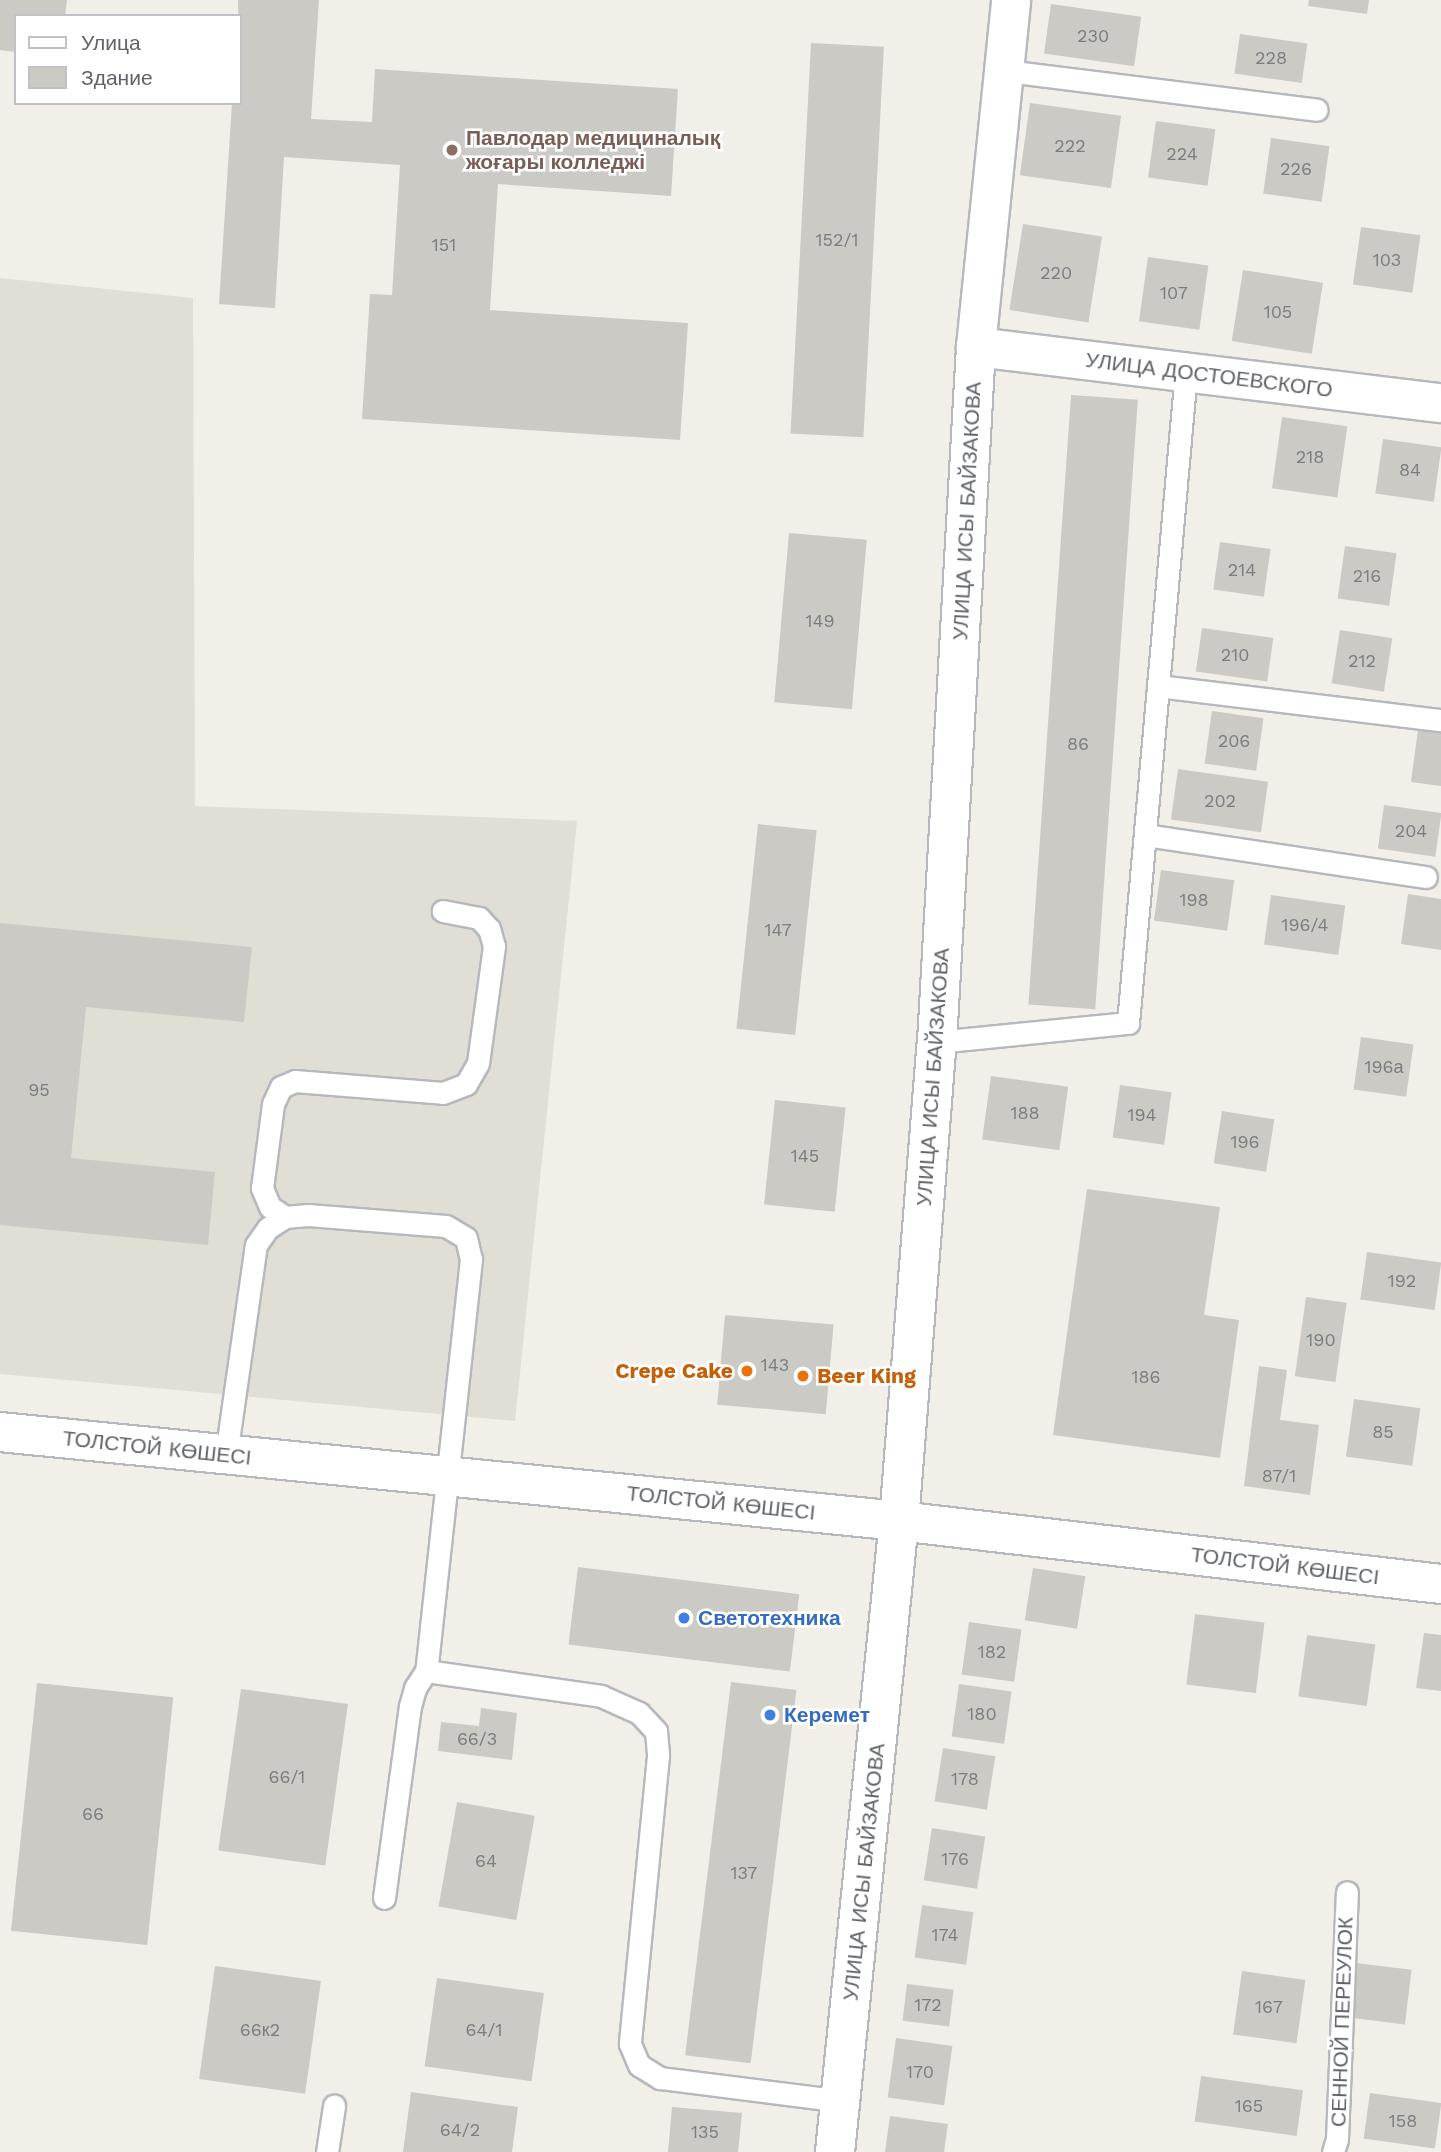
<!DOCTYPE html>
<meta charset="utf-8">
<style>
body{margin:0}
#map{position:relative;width:1441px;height:2152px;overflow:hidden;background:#f1efe8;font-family:"Work Sans",sans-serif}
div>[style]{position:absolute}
.education>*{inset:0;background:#e1ded6}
.building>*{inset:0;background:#cccac5;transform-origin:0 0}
.roads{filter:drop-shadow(2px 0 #b5b8bc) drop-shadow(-2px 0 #b5b8bc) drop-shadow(0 2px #b5b8bc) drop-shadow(0 -2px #b5b8bc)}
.lane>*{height:21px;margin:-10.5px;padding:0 10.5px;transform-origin:10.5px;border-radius:10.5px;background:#fff}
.street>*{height:38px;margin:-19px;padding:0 19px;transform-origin:19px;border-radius:19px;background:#fff}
.secondary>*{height:38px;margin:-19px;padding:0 19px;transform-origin:19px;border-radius:19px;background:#fff}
.dots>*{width:19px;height:19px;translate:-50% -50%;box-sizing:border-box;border:4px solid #fff;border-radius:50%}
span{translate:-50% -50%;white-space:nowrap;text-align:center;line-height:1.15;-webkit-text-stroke:5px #fff;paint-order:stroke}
.number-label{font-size:18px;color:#7a7d7f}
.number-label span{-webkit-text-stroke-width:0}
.education-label{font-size:21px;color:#785e54;font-weight:700}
.left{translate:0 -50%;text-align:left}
.street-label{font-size:21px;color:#5f6368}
.food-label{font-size:21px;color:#c56008;font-weight:700}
.right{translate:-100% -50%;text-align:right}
.shop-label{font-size:21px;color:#366cbe;font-weight:700}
.legend{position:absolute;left:14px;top:14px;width:228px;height:91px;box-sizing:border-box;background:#fff;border:2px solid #bfc1c3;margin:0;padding:9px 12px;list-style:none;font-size:21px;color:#5f6368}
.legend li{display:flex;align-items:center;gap:14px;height:35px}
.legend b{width:35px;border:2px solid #bfc1c3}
</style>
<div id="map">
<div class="education">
<i style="clip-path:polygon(0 278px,193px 298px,195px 806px,577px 821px,515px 1421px,0 1374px)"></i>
</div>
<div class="building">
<i style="clip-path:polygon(0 0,67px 0,65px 16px,16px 16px,16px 52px,0 50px)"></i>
<i style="clip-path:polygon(238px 0,319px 0,311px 119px,372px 122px,375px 69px,678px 89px,671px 196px,498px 184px,490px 310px,688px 323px,680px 440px,362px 419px,370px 294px,392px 295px,400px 165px,284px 157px,275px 308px,219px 304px,232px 103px,240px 103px)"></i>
<i style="clip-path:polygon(1309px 0,1369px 0,1367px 14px,1308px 6px)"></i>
<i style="left:1051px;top:4px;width:91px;height:50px;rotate:8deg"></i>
<i style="left:1240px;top:34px;width:68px;height:40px;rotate:8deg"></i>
<i style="left:811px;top:43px;width:73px;height:391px;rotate:3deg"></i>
<i style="left:1030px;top:103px;width:92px;height:73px;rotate:8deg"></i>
<i style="left:1156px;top:121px;width:60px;height:57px;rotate:8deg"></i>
<i style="left:1271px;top:138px;width:59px;height:56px;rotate:8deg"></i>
<i style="left:1023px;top:224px;width:80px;height:87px;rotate:9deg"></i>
<i style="left:1361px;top:227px;width:60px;height:58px;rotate:8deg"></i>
<i style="left:1148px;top:257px;width:61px;height:65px;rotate:8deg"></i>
<i style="left:1243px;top:270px;width:81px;height:72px;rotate:9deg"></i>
<i style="left:1071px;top:395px;width:67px;height:611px;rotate:4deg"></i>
<i style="left:1282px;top:417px;width:66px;height:72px;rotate:8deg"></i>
<i style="left:1383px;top:439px;width:59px;height:55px;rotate:8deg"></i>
<i style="left:789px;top:533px;width:78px;height:170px;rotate:5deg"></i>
<i style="left:1220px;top:542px;width:51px;height:48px;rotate:8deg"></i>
<i style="left:1345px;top:546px;width:52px;height:53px;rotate:8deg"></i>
<i style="left:1202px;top:628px;width:72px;height:44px;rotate:8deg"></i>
<i style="left:1340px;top:630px;width:53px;height:54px;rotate:9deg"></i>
<i style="left:1212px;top:711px;width:52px;height:53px;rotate:8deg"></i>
<i style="clip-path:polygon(1418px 729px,1441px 732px,1441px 786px,1411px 782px)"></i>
<i style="left:1178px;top:769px;width:91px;height:51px;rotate:8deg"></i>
<i style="left:1384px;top:805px;width:58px;height:44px;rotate:8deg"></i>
<i style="left:758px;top:824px;width:59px;height:206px;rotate:6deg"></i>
<i style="left:1161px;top:870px;width:74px;height:51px;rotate:8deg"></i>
<i style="clip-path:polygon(1408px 894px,1441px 899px,1441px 950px,1401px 944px)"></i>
<i style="left:1271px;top:895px;width:75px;height:50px;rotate:8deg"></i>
<i style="clip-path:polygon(0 923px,252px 947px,244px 1022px,86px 1007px,71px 1158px,215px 1172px,208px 1245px,0 1225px)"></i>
<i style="left:1361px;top:1037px;width:53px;height:53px;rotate:8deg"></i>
<i style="left:991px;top:1076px;width:78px;height:64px;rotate:8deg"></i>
<i style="left:1120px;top:1085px;width:52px;height:53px;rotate:8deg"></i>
<i style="left:775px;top:1100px;width:71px;height:105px;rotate:6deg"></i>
<i style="left:1222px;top:1111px;width:53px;height:53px;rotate:9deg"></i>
<i style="clip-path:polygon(1087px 1189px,1220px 1207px,1204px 1315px,1239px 1320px,1220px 1458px,1053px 1435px)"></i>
<i style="left:1367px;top:1252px;width:75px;height:48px;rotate:8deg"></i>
<i style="left:1306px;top:1297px;width:41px;height:80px;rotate:8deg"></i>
<i style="left:725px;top:1315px;width:109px;height:90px;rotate:5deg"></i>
<i style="clip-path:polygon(1259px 1366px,1287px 1370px,1280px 1420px,1319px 1425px,1310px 1495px,1244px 1486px)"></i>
<i style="left:1354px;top:1399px;width:67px;height:58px;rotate:8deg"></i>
<i style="left:578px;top:1567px;width:223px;height:78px;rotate:7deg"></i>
<i style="left:1033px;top:1568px;width:53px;height:53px;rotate:9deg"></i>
<i style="left:1195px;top:1614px;width:70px;height:71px;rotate:7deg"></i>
<i style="left:969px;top:1622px;width:53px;height:53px;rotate:8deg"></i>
<i style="clip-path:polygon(1424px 1633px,1441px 1635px,1441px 1691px,1416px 1688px)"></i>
<i style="left:1307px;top:1635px;width:69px;height:62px;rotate:8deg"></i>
<i style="left:731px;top:1682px;width:66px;height:376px;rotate:7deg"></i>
<i style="left:37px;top:1683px;width:137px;height:249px;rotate:6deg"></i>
<i style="left:959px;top:1684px;width:53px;height:53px;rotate:8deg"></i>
<i style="left:241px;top:1689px;width:108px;height:163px;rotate:8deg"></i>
<i style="clip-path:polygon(481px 1708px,517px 1713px,512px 1760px,438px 1751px,441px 1722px,479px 1726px)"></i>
<i style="left:943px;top:1748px;width:53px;height:54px;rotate:9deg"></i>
<i style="left:457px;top:1802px;width:79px;height:106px;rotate:10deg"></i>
<i style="left:932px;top:1828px;width:54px;height:53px;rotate:9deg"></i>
<i style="left:922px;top:1905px;width:52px;height:53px;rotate:8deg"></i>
<i style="left:1356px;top:1963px;width:56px;height:55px;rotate:7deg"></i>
<i style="left:215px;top:1966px;width:107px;height:114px;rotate:8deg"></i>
<i style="left:1242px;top:1971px;width:64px;height:64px;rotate:8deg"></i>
<i style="left:437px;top:1978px;width:108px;height:89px;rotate:8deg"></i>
<i style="left:907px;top:1984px;width:47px;height:37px;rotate:7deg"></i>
<i style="left:896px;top:2038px;width:57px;height:60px;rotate:8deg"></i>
<i style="left:1201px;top:2076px;width:103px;height:46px;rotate:8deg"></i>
<i style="clip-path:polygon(411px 2092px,518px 2107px,512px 2152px,403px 2152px)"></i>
<i style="left:1370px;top:2093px;width:72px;height:46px;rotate:8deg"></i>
<i style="clip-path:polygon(672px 2107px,742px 2113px,738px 2152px,668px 2152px)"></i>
<i style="clip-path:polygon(890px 2116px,948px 2124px,944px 2152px,885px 2152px)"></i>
</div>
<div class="roads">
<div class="lane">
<i style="left:1006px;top:71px;width:313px;rotate:7.1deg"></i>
<i style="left:1158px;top:686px;width:285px;rotate:6.9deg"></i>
<i style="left:1145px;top:835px;width:284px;rotate:8.5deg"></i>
<i style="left:937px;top:1042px;width:192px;rotate:-5.7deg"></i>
<i style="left:1128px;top:1023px;width:654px;rotate:-84.91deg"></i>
<i style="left:285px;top:1217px;width:18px;rotate:-146deg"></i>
<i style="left:270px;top:1207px;width:21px;rotate:-113deg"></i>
<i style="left:262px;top:1188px;width:85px;rotate:-82.5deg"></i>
<i style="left:273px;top:1104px;width:19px;rotate:-65deg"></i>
<i style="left:281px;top:1087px;width:15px;rotate:-23deg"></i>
<i style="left:295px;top:1081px;width:148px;rotate:4.6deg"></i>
<i style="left:443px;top:1093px;width:25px;rotate:-21deg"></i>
<i style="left:466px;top:1084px;width:24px;rotate:-60deg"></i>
<i style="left:478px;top:1063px;width:118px;rotate:-82.2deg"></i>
<i style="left:494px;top:946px;width:18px;rotate:-106deg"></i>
<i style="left:489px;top:929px;width:15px;rotate:-132deg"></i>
<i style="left:479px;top:918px;width:37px;rotate:-169deg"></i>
<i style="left:226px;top:1455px;width:212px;rotate:-81.9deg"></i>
<i style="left:256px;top:1245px;width:21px;rotate:-55deg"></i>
<i style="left:268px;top:1228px;width:20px;rotate:-33deg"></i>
<i style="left:285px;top:1217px;width:23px;rotate:-5deg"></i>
<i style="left:308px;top:1215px;width:138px;rotate:4.6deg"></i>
<i style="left:446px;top:1226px;width:23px;rotate:31deg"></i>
<i style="left:466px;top:1238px;width:22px;rotate:77deg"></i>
<i style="left:471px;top:1259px;width:414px;rotate:96.2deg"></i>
<i style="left:426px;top:1671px;width:177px;rotate:8.1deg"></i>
<i style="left:601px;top:1696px;width:42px;rotate:24.1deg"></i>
<i style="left:639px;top:1713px;width:25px;rotate:47deg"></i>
<i style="left:656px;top:1731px;width:25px;rotate:85deg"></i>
<i style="left:658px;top:1756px;width:289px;rotate:95.6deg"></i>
<i style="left:630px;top:2044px;width:23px;rotate:67deg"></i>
<i style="left:639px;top:2065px;width:25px;rotate:32deg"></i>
<i style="left:660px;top:2078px;width:183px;rotate:7.2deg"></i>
<i style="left:384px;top:1898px;width:194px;rotate:-82.3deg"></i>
<i style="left:410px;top:1706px;width:19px;rotate:-74deg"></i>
<i style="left:415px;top:1688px;width:20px;rotate:-57deg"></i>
<i style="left:327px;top:2152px;width:47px;rotate:-81.3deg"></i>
<i style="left:1333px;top:2152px;width:14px;rotate:-73deg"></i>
<i style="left:1337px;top:2139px;width:247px;rotate:-87.7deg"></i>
</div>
<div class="street">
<i style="left:976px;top:347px;width:468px;rotate:6.9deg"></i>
</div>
<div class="secondary">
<i style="left:0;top:1432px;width:903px;rotate:5.65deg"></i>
<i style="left:899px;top:1521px;width:546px;rotate:6.63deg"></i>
<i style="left:835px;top:2152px;width:634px;rotate:-84.21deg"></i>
<i style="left:899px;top:1521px;width:481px;rotate:-85.5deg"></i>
<i style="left:937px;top:1042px;width:696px;rotate:-86.79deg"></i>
<i style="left:976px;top:347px;width:349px;rotate:-84.2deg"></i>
</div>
</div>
<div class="dots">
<i style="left:452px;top:150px;background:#8d6e63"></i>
<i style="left:747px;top:1371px;background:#e8710a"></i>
<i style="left:803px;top:1376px;background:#e8710a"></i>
<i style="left:684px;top:1618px;background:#3f7fe0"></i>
<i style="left:770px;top:1715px;background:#3f7fe0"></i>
</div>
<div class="number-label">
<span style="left:1093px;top:36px">230</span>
<span style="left:1271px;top:58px">228</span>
<span style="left:1070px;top:146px">222</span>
<span style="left:1182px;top:154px">224</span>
<span style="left:1296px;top:169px">226</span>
<span style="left:837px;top:240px">152/1</span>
<span style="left:444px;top:245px">151</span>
<span style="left:1387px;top:260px">103</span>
<span style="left:1056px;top:273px">220</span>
<span style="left:1174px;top:293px">107</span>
<span style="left:1278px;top:312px">105</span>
<span style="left:1310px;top:457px">218</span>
<span style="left:1410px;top:470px">84</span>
<span style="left:1242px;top:570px">214</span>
<span style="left:1367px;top:576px">216</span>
<span style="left:820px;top:621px">149</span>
<span style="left:1235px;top:655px">210</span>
<span style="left:1362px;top:661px">212</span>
<span style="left:1234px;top:741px">206</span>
<span style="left:1078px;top:744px">86</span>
<span style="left:1220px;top:801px">202</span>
<span style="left:1411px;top:831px">204</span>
<span style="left:1194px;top:900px">198</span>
<span style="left:1305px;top:925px">196/4</span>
<span style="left:778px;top:930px">147</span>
<span style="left:1384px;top:1067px">196а</span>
<span style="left:39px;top:1090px">95</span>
<span style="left:1025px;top:1113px">188</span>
<span style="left:1142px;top:1115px">194</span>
<span style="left:1245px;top:1142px">196</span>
<span style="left:805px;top:1156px">145</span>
<span style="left:1402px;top:1281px">192</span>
<span style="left:1321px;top:1340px">190</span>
<span style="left:775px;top:1365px">143</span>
<span style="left:1146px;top:1377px">186</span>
<span style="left:1383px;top:1432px">85</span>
<span style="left:1279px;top:1476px">87/1</span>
<span style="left:992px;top:1652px">182</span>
<span style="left:982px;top:1714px">180</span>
<span style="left:477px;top:1739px">66/3</span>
<span style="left:287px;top:1777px">66/1</span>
<span style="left:965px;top:1779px">178</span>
<span style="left:93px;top:1814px">66</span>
<span style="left:955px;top:1859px">176</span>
<span style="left:486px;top:1861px">64</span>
<span style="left:744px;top:1873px">137</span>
<span style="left:945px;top:1935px">174</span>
<span style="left:928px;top:2005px">172</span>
<span style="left:1269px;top:2007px">167</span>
<span style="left:260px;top:2030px">66к2</span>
<span style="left:484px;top:2030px">64/1</span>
<span style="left:920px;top:2072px">170</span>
<span style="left:1249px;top:2106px">165</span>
<span style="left:1403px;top:2121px">158</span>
<span style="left:460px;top:2130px">64/2</span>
<span style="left:705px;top:2132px">135</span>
</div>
<div class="education-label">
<span class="left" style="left:466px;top:150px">Павлодар медициналық<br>жоғары колледжі</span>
</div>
<div class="street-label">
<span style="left:1209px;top:375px;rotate:7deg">УЛИЦА ДОСТОЕВСКОГО</span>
<span style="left:967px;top:511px;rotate:-87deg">УЛИЦА ИСЫ БАЙЗАКОВА</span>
<span style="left:933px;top:1077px;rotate:-86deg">УЛИЦА ИСЫ БАЙЗАКОВА</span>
<span style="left:157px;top:1448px;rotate:6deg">ТОЛСТОЙ КӨШЕСІ</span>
<span style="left:721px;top:1503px;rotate:6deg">ТОЛСТОЙ КӨШЕСІ</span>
<span style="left:1285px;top:1566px;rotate:7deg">ТОЛСТОЙ КӨШЕСІ</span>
<span style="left:864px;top:1872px;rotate:-84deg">УЛИЦА ИСЫ БАЙЗАКОВА</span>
<span style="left:1342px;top:2022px;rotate:-88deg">СЕННОЙ ПЕРЕУЛОК</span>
</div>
<div class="food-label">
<span class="right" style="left:733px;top:1371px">Crepe Cake</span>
<span class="left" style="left:817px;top:1376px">Beer King</span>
</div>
<div class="shop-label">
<span class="left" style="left:698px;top:1618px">Светотехника</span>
<span class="left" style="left:784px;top:1715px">Керемет</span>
</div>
<ul class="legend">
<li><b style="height:9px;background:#fff"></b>Улица</li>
<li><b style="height:19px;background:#cccac5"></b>Здание</li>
</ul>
</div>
